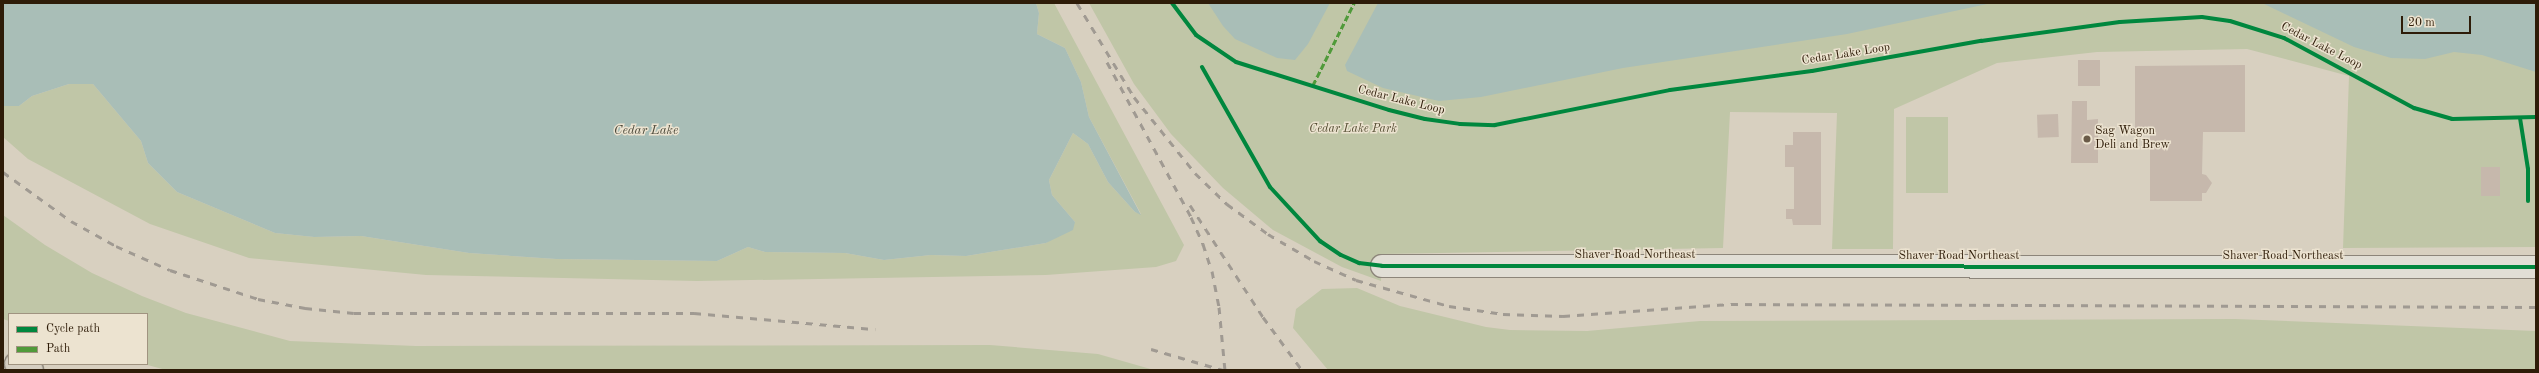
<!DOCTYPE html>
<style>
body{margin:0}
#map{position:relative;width:2539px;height:373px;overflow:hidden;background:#d8d0c0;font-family:"Old Standard TT",serif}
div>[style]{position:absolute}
.green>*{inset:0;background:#c0c6a7;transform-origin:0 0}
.water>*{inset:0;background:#a9beb7}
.building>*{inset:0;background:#c6b8ac;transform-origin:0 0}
.roads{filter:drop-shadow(1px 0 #8c857a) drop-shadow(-1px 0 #8c857a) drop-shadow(0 1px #8c857a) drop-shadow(0 -1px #8c857a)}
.minor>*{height:22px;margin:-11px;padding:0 11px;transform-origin:11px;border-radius:11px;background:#e1ded5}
.motorway>*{height:22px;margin:-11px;padding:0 11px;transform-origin:11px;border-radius:11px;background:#d5cec1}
.rail>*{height:3px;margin-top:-1.5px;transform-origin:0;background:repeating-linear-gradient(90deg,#a09a92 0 7px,transparent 0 14px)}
.quiet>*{height:3px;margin-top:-1.5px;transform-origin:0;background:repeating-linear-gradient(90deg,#509a3a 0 6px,transparent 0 9px)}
.cycleway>*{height:4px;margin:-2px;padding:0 2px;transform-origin:2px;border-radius:2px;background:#00873e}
.dots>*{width:11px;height:11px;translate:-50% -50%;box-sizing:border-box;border:2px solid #ece3d0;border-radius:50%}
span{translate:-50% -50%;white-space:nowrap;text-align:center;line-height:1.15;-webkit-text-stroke:3px #ece3d0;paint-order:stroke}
.street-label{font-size:12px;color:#2e1c08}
.park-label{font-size:12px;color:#544d32;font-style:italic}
.poi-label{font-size:12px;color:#2e1c08}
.left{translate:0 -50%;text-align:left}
.water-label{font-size:13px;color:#4d4a3b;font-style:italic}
.frame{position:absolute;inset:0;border:4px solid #2e1c08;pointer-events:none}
.legend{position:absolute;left:8px;top:313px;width:140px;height:52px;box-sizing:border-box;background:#ece3d0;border:1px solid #a09380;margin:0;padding:5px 7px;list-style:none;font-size:12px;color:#2e1c08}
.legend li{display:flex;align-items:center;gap:8px;height:20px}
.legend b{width:20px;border:1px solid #a09380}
.scale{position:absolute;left:2401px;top:16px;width:70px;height:18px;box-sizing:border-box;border:2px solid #2e1c08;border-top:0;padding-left:5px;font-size:12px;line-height:14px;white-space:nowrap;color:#2e1c08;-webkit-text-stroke:3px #ece3d0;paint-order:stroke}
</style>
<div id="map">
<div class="green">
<i style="clip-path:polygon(1036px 3px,1054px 3px,1184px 245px,1176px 261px,1156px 267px,1046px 275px,697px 281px,426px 275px,249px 258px,150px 224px,28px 159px,3px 137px,3px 106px,19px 106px,32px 96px,69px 84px,93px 84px,141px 141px,148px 163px,177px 192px,275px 233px,314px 237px,361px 236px,469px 253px,556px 259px,717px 261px,748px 247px,765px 252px,845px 253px,884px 260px,931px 255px,966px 256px,1046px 243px,1075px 222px,1052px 195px,1049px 180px,1073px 133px,1088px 144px,1108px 182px,1135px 212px,1141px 214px,1089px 117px,1081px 82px,1065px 48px,1037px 34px,1039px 13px)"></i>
<i style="clip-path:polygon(1089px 3px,2536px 3px,2536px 247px,2343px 248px,2349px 76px,2247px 49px,2097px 52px,1997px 63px,1894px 109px,1893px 249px,1832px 249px,1837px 113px,1730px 112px,1723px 248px,1382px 254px,1381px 281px,1342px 267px,1273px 230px,1223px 188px,1171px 134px,1134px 84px)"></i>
<i style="left:1906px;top:117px;width:42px;height:76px"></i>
<i style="clip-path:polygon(3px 215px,45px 245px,92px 273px,142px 296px,186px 313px,290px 341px,416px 346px,990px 345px,1098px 354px,1154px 370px,166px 370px,144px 364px,147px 364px,147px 314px,9px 314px,9px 321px,3px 319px)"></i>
<i style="clip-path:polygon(1357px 288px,1400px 306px,1486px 327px,1510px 330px,1587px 331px,1700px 321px,2235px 319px,2536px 331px,2536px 370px,1328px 370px,1293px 328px,1296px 309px,1322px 289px)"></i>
</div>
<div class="water">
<i style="clip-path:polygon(3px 3px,1036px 3px,1039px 13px,1037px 34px,1065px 48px,1081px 82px,1089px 117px,1141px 215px,1135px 212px,1108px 182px,1088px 144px,1073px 133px,1049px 180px,1052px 195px,1075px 222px,1073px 230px,1046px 243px,966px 256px,931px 255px,884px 260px,845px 253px,765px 252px,748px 247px,717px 261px,556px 259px,469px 253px,361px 236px,314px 237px,275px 233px,177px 192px,148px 163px,141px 141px,93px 84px,69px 84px,32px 96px,19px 106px,3px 106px)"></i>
<i style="clip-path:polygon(1208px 3px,1330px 3px,1308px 44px,1295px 60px,1277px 58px,1235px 39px,1223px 26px)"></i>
<i style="clip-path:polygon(1378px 3px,1992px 3px,1847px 34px,1623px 68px,1481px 97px,1439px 101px,1383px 88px,1347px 71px,1345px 65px)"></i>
<i style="clip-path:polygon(2262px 3px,2536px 3px,2536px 72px,2482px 55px,2454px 52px,2425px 59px,2391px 58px,2354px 47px)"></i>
</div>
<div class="building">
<i style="left:2078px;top:60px;width:22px;height:26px"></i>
<i style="clip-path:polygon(2245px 65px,2245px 132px,2203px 132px,2202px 174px,2206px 175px,2212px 183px,2206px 193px,2202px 193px,2202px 201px,2150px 201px,2150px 132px,2135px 132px,2135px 66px)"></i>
<i style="clip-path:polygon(2072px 101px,2087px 101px,2087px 120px,2098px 119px,2098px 163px,2071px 163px)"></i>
<i style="left:2058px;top:114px;width:23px;height:21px;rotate:88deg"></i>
<i style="clip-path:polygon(1793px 132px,1821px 132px,1821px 225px,1793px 225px,1792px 219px,1786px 219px,1786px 209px,1794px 209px,1794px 167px,1785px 167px,1785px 145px,1793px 145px)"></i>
<i style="left:2481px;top:167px;width:19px;height:29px"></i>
</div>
<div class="roads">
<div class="minor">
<i style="left:1382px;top:266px;width:1154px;rotate:0.05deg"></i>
</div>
<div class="motorway">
<i style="left:16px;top:364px;width:17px;rotate:21deg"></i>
</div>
</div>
<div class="rail">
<i style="left:1077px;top:3px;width:110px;rotate:58.8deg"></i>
<i style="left:1134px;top:97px;width:97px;rotate:51.2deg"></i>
<i style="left:1195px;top:173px;width:45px;rotate:44.1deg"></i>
<i style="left:1227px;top:204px;width:51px;rotate:36.2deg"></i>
<i style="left:1268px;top:234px;width:53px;rotate:30.4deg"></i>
<i style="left:1314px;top:261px;width:46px;rotate:24.3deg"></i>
<i style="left:1356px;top:280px;width:97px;rotate:15.6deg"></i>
<i style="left:1449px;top:306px;width:55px;rotate:8.4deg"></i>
<i style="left:1503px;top:314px;width:60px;rotate:1.9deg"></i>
<i style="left:1563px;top:316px;width:168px;rotate:-4.1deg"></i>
<i style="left:1731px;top:304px;width:805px;rotate:0.21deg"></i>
<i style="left:1107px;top:62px;width:176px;rotate:61.5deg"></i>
<i style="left:1191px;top:217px;width:30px;rotate:66deg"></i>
<i style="left:1203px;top:244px;width:28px;rotate:72deg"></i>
<i style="left:1212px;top:271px;width:37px;rotate:79deg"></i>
<i style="left:1219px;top:307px;width:63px;rotate:84.6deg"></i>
<i style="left:3px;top:172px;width:84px;rotate:35.8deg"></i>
<i style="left:71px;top:221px;width:51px;rotate:29.1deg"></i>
<i style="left:116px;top:246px;width:59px;rotate:24deg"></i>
<i style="left:170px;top:270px;width:93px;rotate:18.2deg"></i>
<i style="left:258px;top:299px;width:48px;rotate:10.8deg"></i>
<i style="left:305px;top:308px;width:49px;rotate:5.8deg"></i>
<i style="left:354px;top:313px;width:340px"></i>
<i style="left:694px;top:313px;width:182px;rotate:5.1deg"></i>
<i style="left:1190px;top:205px;width:134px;rotate:56.9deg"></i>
<i style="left:1263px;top:317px;width:66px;rotate:53.7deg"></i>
<i style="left:1151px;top:349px;width:75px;rotate:16.3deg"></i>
</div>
<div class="quiet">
<i style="left:1313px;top:85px;width:92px;rotate:-63.4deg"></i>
</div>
<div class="cycleway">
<i style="left:1172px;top:3px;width:40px;rotate:53deg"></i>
<i style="left:1196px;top:35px;width:48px;rotate:34deg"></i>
<i style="left:1236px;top:62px;width:160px;rotate:17.4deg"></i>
<i style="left:1389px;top:110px;width:37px;rotate:14deg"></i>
<i style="left:1425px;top:119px;width:35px;rotate:8deg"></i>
<i style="left:1460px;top:124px;width:35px;rotate:2deg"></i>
<i style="left:1495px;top:125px;width:178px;rotate:-11.3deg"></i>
<i style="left:1670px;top:90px;width:143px;rotate:-7.6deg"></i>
<i style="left:1812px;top:71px;width:172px;rotate:-10.1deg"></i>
<i style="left:1981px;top:41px;width:140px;rotate:-7.8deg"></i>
<i style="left:2120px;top:22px;width:82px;rotate:-3.5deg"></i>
<i style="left:2202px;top:17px;width:28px;rotate:8deg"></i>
<i style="left:2230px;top:21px;width:57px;rotate:17.5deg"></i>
<i style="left:2284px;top:38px;width:148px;rotate:28.3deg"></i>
<i style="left:2414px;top:108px;width:40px;rotate:16deg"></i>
<i style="left:2452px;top:119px;width:84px;rotate:-1.4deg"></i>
<i style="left:1202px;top:67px;width:138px;rotate:60.5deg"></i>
<i style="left:1270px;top:187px;width:74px;rotate:47.2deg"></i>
<i style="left:1320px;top:241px;width:25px;rotate:34deg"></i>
<i style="left:1341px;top:255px;width:20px;rotate:24deg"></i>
<i style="left:1359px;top:263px;width:23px;rotate:7deg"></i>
<i style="left:1382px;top:266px;width:1154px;rotate:0.05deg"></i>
<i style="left:2520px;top:118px;width:52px;rotate:81.1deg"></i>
<i style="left:2528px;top:169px;width:32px;rotate:90deg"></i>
</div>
<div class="dots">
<i style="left:2087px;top:139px;background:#6a5b48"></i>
</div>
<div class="street-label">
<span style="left:2321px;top:47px;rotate:27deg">Cedar Lake Loop</span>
<span style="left:1846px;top:55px;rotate:-9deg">Cedar Lake Loop</span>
<span style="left:1401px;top:101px;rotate:14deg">Cedar Lake Loop</span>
<span style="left:1635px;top:256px">Shaver Road Northeast</span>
<span style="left:1959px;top:257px">Shaver Road Northeast</span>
<span style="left:2283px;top:257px">Shaver Road Northeast</span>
</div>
<div class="park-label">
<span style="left:1353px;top:130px">Cedar Lake Park</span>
</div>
<div class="poi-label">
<span class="left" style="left:2095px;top:139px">Sag Wagon<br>Deli and Brew</span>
</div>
<div class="water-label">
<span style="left:646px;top:131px">Cedar Lake</span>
</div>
<div class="frame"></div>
<ul class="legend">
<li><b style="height:5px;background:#00873e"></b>Cycle path</li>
<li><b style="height:5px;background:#509a3a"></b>Path</li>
</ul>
<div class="scale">20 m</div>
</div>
